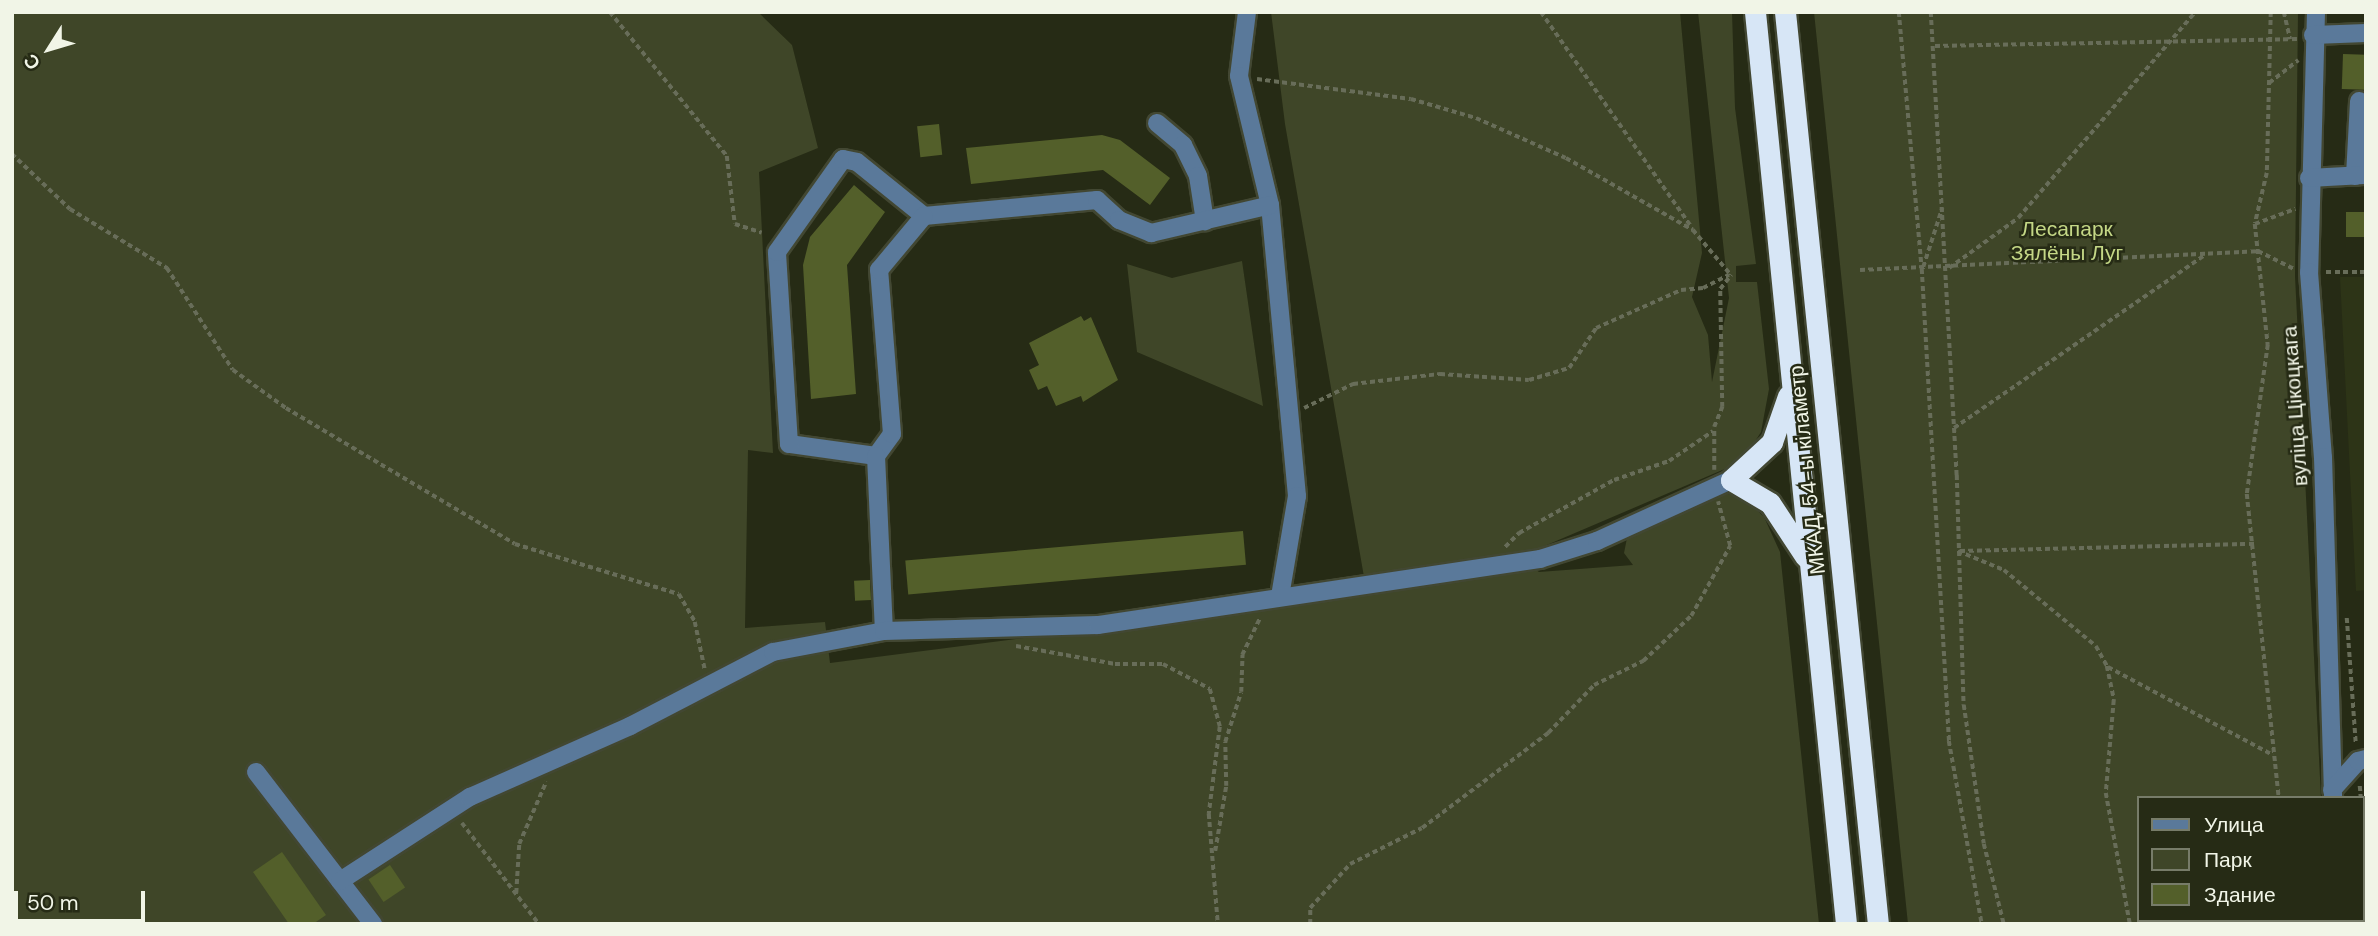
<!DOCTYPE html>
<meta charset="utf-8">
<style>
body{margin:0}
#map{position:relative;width:2378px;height:936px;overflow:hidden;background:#262b15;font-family:"DM Sans",sans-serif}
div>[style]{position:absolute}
.built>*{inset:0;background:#2d3417}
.green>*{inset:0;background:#3f4628}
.building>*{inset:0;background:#535f2a;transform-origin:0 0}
.path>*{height:3.5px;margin-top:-1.75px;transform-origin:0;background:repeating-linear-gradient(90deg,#686d59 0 5px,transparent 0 8.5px)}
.roads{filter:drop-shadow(2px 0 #424732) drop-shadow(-2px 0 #424732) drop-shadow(0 2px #424732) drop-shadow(0 -2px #424732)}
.minor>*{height:18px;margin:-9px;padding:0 9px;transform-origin:9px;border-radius:9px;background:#5a799a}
.highway>*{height:21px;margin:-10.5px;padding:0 10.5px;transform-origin:10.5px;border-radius:10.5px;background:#d7e6f6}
span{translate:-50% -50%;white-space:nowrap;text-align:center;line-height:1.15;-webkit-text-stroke:5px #262b15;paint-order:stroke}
.park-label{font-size:21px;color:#c4d786}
.street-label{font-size:21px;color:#f1f5e7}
.frame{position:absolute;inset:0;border:14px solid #f1f5e7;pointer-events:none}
.legend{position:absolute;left:2137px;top:796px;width:228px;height:126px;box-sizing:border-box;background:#262b15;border:2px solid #777c69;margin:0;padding:9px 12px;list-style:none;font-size:21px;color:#f1f5e7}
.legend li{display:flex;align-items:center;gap:14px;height:35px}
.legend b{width:35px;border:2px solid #777c69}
.north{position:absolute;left:14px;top:14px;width:70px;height:70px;-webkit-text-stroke:5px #262b15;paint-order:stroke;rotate:233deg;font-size:19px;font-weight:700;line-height:28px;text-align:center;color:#f1f5e7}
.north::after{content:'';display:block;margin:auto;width:24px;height:32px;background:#f1f5e7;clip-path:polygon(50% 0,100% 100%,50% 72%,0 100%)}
.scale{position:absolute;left:14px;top:891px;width:131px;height:32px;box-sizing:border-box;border:4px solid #f1f5e7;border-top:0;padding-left:9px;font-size:21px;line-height:24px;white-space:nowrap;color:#f1f5e7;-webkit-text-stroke:5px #262b15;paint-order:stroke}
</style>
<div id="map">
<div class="built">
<i style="clip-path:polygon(2340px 277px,2366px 277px,2366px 590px,2356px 591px)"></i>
</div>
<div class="green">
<i style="clip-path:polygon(12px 12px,758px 12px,792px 45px,818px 148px,759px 172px,773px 453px,748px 450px,745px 628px,825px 622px,830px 663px,1367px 594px,1285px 124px,1271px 12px,1680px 12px,1702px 253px,1692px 297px,1708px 335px,1712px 382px,1729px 298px,1698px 12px,1732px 12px,1735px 108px,1756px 264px,1736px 266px,1736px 282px,1757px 282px,1769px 389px,1761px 432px,1747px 454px,1727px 468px,1519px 557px,1539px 572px,1633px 565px,1624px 553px,1627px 538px,1726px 493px,1749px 502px,1764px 517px,1780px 552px,1819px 924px,12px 924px)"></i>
<i style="clip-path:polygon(1814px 12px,2298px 12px,2295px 276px,2321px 798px,2138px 798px,2138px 920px,2329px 924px,1908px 924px)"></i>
<i style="clip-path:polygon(1242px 261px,1263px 406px,1137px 352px,1127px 264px,1172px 278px)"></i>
</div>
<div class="building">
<i style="left:2343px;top:54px;width:23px;height:35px;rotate:2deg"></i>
<i style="left:939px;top:124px;width:31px;height:22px;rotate:84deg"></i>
<i style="clip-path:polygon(1102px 135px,1120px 140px,1170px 178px,1150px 205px,1103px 170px,971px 184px,966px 148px)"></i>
<i style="clip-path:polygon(854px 185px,885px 212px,847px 265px,856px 394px,811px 399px,803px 265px,810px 237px)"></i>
<i style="left:2346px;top:212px;width:20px;height:25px"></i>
<i style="clip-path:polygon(1081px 316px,1084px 321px,1091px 317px,1118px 380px,1083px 402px,1081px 396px,1056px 406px,1047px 386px,1038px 390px,1029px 370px,1039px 365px,1029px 343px)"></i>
<i style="left:1243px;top:531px;width:34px;height:339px;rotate:85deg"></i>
<i style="left:870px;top:580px;width:20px;height:16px;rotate:87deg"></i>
<i style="clip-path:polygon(282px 852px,326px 915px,313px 924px,289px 924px,253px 872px)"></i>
<i style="left:390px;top:865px;width:27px;height:26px;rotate:56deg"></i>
</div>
<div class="path">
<i style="left:610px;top:12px;width:186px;rotate:50.9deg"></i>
<i style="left:727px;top:156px;width:68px;rotate:83.3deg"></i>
<i style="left:735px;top:224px;width:28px;rotate:18deg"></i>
<i style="left:1541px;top:12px;width:264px;rotate:55deg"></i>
<i style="left:1899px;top:12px;width:258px;rotate:84.9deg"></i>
<i style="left:1922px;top:269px;width:473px;rotate:86.7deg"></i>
<i style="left:1949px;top:741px;width:186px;rotate:79.8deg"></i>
<i style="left:1931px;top:12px;width:464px;rotate:86.8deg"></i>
<i style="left:1957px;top:475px;width:230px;rotate:88.3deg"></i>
<i style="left:1964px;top:705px;width:140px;rotate:81.8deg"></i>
<i style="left:1984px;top:844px;width:82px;rotate:76deg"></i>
<i style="left:2271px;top:12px;width:161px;rotate:91.4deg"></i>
<i style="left:2267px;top:173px;width:52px;rotate:103.2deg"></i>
<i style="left:2255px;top:224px;width:122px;rotate:83.9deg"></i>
<i style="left:2268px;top:345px;width:150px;rotate:98deg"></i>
<i style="left:2247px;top:494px;width:306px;rotate:84deg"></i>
<i style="left:2284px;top:12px;width:28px;rotate:77deg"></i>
<i style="left:1935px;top:46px;width:362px;rotate:-1.1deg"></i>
<i style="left:1257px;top:79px;width:155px;rotate:7.4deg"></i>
<i style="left:1411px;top:99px;width:68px;rotate:16.3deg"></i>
<i style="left:1476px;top:118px;width:98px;rotate:24deg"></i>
<i style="left:1566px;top:158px;width:146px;rotate:29.6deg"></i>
<i style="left:1693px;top:230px;width:59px;rotate:49.8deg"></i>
<i style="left:2269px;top:83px;width:37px;rotate:-38deg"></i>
<i style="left:12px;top:154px;width:80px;rotate:43.5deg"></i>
<i style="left:70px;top:209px;width:114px;rotate:31.3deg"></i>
<i style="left:167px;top:268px;width:121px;rotate:57.1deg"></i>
<i style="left:233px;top:370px;width:65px;rotate:35.6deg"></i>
<i style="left:286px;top:408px;width:266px;rotate:30.7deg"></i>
<i style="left:515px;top:544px;width:171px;rotate:17deg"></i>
<i style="left:679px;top:594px;width:32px;rotate:60deg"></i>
<i style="left:695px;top:622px;width:49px;rotate:78.2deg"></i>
<i style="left:2255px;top:224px;width:43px;rotate:-20.6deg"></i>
<i style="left:1923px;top:267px;width:62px;rotate:-72.1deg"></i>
<i style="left:1949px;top:268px;width:85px;rotate:-35.9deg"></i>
<i style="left:2018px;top:218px;width:272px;rotate:-49.3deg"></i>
<i style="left:1860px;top:270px;width:398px;rotate:-2.7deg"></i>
<i style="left:2258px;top:251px;width:40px;rotate:26.6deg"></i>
<i style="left:2326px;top:272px;width:40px"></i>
<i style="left:1304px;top:408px;width:55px;rotate:-26.1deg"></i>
<i style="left:1353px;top:384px;width:88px;rotate:-6.6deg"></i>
<i style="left:1440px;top:374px;width:89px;rotate:3.9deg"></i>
<i style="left:1529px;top:380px;width:42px;rotate:-16.7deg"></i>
<i style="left:1569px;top:368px;width:48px;rotate:-56deg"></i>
<i style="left:1596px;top:328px;width:93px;rotate:-24.1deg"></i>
<i style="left:1681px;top:290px;width:22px;rotate:-5deg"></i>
<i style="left:1703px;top:288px;width:29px;rotate:-27deg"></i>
<i style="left:1954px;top:428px;width:303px;rotate:-34.6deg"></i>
<i style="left:1714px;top:470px;width:43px;rotate:-90deg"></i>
<i style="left:1714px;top:427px;width:22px;rotate:-68deg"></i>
<i style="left:1722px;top:407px;width:118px;rotate:-91deg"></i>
<i style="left:1720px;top:289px;width:18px;rotate:-52deg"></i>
<i style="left:1505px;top:547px;width:20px;rotate:-45deg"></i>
<i style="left:1519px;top:533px;width:109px;rotate:-29.2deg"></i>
<i style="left:1614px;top:480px;width:58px;rotate:-19.1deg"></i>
<i style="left:1669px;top:461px;width:53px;rotate:-34.3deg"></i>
<i style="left:1958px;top:551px;width:50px;rotate:22.4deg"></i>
<i style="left:2004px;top:570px;width:119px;rotate:39.6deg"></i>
<i style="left:2096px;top:646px;width:23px;rotate:61deg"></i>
<i style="left:2107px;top:666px;width:35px;rotate:78deg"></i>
<i style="left:2114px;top:700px;width:93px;rotate:94.9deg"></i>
<i style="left:2106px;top:793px;width:133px;rotate:79.6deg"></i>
<i style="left:1960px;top:551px;width:295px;rotate:-1.4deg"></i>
<i style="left:2347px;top:618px;width:125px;rotate:85.9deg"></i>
<i style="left:1016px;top:646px;width:101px;rotate:10.3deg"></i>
<i style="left:1115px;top:664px;width:48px"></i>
<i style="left:1163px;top:664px;width:53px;rotate:28deg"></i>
<i style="left:1210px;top:689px;width:39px;rotate:75deg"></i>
<i style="left:1220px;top:727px;width:88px;rotate:97.2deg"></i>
<i style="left:1209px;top:814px;width:110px;rotate:85.3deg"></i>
<i style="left:2108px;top:667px;width:187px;rotate:28.1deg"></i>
<i style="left:2360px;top:786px;width:12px;rotate:85deg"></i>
<i style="left:2362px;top:816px;width:42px;rotate:84.6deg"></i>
<i style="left:462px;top:823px;width:127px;rotate:52.7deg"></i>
<i style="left:1215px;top:851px;width:66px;rotate:-80.4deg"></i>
<i style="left:1226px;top:786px;width:44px;rotate:-91.3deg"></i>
<i style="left:1225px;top:742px;width:52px;rotate:-72.3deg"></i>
<i style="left:1241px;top:692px;width:37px;rotate:-88deg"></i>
<i style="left:1242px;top:655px;width:41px;rotate:-64.1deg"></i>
<i style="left:516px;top:893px;width:49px;rotate:-86.5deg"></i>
<i style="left:519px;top:844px;width:68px;rotate:-66.5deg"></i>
<i style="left:1310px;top:924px;width:16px;rotate:-90deg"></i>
<i style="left:1310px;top:908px;width:59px;rotate:-47.7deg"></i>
<i style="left:1350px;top:864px;width:80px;rotate:-26.6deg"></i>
<i style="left:1422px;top:828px;width:158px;rotate:-37deg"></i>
<i style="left:1548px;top:733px;width:66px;rotate:-46.2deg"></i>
<i style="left:1594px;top:685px;width:55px;rotate:-26.1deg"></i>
<i style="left:1643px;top:661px;width:66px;rotate:-43.2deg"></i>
<i style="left:1691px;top:616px;width:80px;rotate:-60.9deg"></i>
<i style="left:1730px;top:546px;width:46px;rotate:-105.3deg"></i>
<i style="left:2281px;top:924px;width:4px;rotate:-90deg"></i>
</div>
<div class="roads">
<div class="minor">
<i style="left:1247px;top:12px;width:64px;rotate:97.1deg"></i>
<i style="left:1239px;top:76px;width:133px;rotate:76.5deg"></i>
<i style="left:1270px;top:205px;width:292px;rotate:84.7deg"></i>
<i style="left:1297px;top:496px;width:102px;rotate:99.6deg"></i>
<i style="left:2316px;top:12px;width:260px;rotate:91.5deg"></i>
<i style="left:2309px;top:272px;width:186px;rotate:85.7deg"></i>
<i style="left:2323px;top:457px;width:341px;rotate:88.3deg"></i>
<i style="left:2313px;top:35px;width:53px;rotate:-2.2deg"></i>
<i style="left:1157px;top:123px;width:34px;rotate:40deg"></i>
<i style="left:1183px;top:145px;width:34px;rotate:64deg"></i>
<i style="left:1198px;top:176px;width:46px;rotate:81.2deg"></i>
<i style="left:2355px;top:176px;width:75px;rotate:-86.9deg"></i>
<i style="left:2309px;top:178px;width:55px;rotate:-3.1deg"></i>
<i style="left:876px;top:456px;width:88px;rotate:-172.1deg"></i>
<i style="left:789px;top:444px;width:192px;rotate:-93.6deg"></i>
<i style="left:777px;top:252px;width:114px;rotate:-54.6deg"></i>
<i style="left:843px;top:159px;width:14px;rotate:12deg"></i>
<i style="left:857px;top:162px;width:86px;rotate:38.9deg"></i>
<i style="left:924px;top:216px;width:174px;rotate:-5.3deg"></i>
<i style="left:1097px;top:200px;width:30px;rotate:42deg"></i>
<i style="left:1119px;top:220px;width:35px;rotate:22deg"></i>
<i style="left:1151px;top:233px;width:122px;rotate:-13.2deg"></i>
<i style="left:876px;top:456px;width:27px;rotate:-54deg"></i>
<i style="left:892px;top:434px;width:165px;rotate:-94.5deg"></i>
<i style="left:879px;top:270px;width:70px;rotate:-50.2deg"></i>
<i style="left:876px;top:456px;width:175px;rotate:87.4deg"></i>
<i style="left:256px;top:772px;width:192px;rotate:52.4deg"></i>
<i style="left:2332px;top:790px;width:39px;rotate:-48deg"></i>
<i style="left:2358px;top:761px;width:8px;rotate:-14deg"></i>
<i style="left:340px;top:881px;width:155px;rotate:-32.9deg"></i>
<i style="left:470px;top:797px;width:175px;rotate:-23.9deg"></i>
<i style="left:630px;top:726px;width:161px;rotate:-27.4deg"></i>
<i style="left:773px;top:652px;width:113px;rotate:-10.7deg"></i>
<i style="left:884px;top:631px;width:214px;rotate:-1.6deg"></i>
<i style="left:1098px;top:625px;width:447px;rotate:-8.5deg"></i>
<i style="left:1540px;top:559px;width:60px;rotate:-17.5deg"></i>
<i style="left:1597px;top:541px;width:147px;rotate:-24.5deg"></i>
<i style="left:2342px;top:920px;width:4px;rotate:90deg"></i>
</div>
<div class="highway">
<i style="left:1755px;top:12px;width:917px;rotate:84.3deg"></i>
<i style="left:1785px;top:12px;width:917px;rotate:84.18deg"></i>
<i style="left:1731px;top:480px;width:56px;rotate:-42.8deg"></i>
<i style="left:1772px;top:442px;width:49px;rotate:-70.8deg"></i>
<i style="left:1731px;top:480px;width:45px;rotate:30.5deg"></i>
<i style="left:1770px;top:503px;width:64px;rotate:56.6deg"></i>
</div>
</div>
<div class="park-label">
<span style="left:2067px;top:241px">Лесапарк<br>Зялёны Луг</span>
</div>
<div class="street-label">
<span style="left:2295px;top:406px;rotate:-94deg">вуліца Цікоцкага</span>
<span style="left:1807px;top:470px;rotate:-96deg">МКАД, 54-ы кіламетр</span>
</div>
<div class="frame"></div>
<ul class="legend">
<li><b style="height:9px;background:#5a799a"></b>Улица</li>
<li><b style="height:19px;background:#3f4628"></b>Парк</li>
<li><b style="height:19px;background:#535f2a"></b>Здание</li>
</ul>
<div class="north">С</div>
<div class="scale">50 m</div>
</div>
